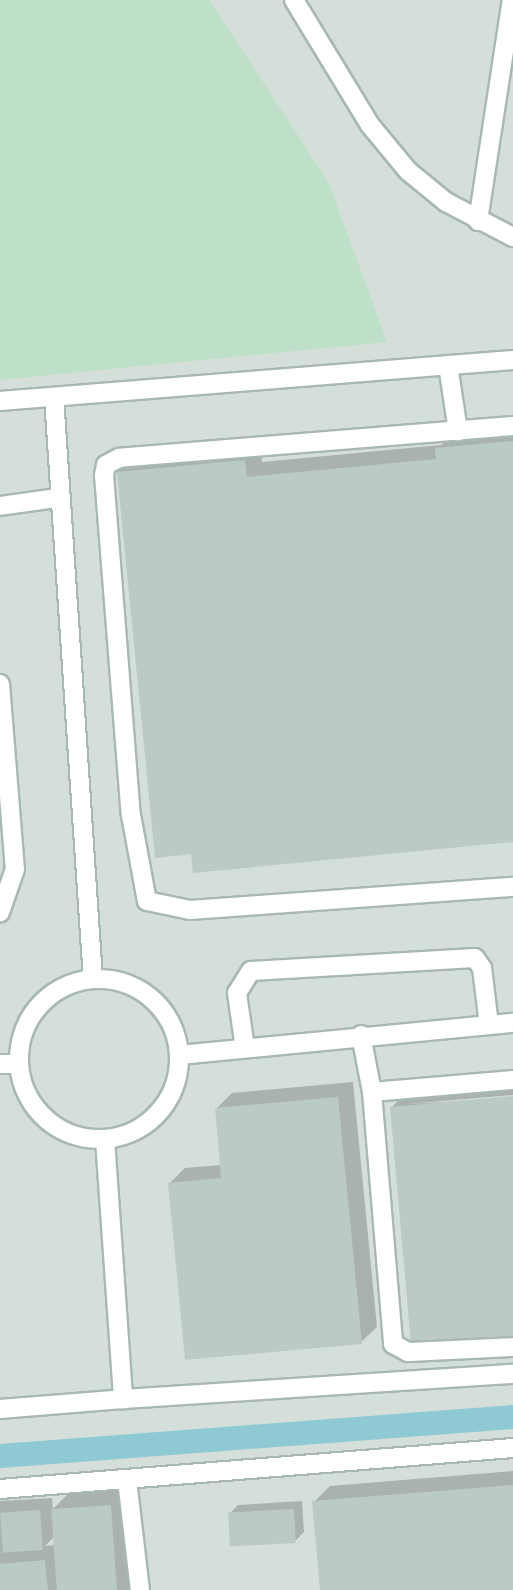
<!DOCTYPE html>
<style>
body{margin:0}
#map{position:relative;width:513px;height:1590px;overflow:hidden;background:#e6efeb;font-family:"Space Grotesk",sans-serif}
div>[style]{position:absolute}
.built>*{inset:0;background:#d4dfda;transform-origin:0 0}
.green>*{inset:0;background:#bfe0c8}
.shadow>*{inset:0;background:#0003}
.canal>*{height:24px;margin:-12px;padding:0 12px;transform-origin:12px;border-radius:12px;background:#8ec9d4}
.building>*{inset:0;background:#bbcac4;transform-origin:0 0}
.roads{filter:drop-shadow(2px 0 #a8b8b2) drop-shadow(-2px 0 #a8b8b2) drop-shadow(0 2px #a8b8b2) drop-shadow(0 -2px #a8b8b2)}
.minor>*{height:18px;margin:-9px;padding:0 9px;transform-origin:9px;border-radius:9px;background:#fff}
.minor>.ring{margin:-9px;padding:0;box-sizing:content-box;background:none;border:18px solid #fff;border-radius:50%}
span{translate:-50% -50%;white-space:nowrap;text-align:center;line-height:1.15;-webkit-text-stroke:6px #f7fbf9;paint-order:stroke}
</style>
<div id="map">
<div class="built">
<i style="left:0;top:0;width:513px;height:1590px"></i>
</div>
<div class="green">
<i style="clip-path:polygon(0 0,209px 0,328px 181px,387px 342px,0 380px)"></i>
</div>
<div class="shadow">
<i style="clip-path:polygon(513px 427px,513px 840px,192px 852px,118px 472px,134px 457px,260px 445px,262px 462px,441px 445px,453px 433px)"></i>
<i style="clip-path:polygon(353px 1082px,377px 1327px,361px 1342px,169px 1184px,185px 1168px,221px 1165px,216px 1109px,232px 1093px)"></i>
<i style="clip-path:polygon(513px 1082px,513px 1095px,406px 1104px,513px 1098px,513px 1334px,392px 1107px,407px 1091px)"></i>
<i style="clip-path:polygon(513px 1471px,513px 1590px,322px 1590px,314px 1502px,330px 1486px)"></i>
<i style="clip-path:polygon(evenodd,126px 1490px,133px 1590px,0 1590px,0 1501px,52px 1498px,53px 1509px,68px 1494px,126px 1490px,54px 1537px,55px 1545px,45px 1546px,54px 1537px)"></i>
<i style="clip-path:polygon(302px 1501px,304px 1532px,295px 1541px,229px 1514px,238px 1505px)"></i>
</div>
<div class="canal">
<i style="left:0;top:1456px;width:514px;rotate:-4.35deg"></i>
</div>
<div class="building">
<i style="clip-path:polygon(513px 441px,513px 842px,193px 873px,191px 854px,155px 858px,117px 472px,245px 460px,247px 477px,436px 459px,435px 448px)"></i>
<i style="clip-path:polygon(513px 1096px,513px 1336px,411px 1344px,390px 1107px)"></i>
<i style="clip-path:polygon(338px 1097px,362px 1344px,185px 1360px,168px 1183px,221px 1178px,215px 1108px)"></i>
<i style="clip-path:polygon(513px 1485px,513px 1590px,320px 1590px,312px 1501px)"></i>
<i style="left:111px;top:1505px;width:85px;height:60px;rotate:86deg"></i>
<i style="left:294px;top:1509px;width:34px;height:66px;rotate:87deg"></i>
<i style="left:40px;top:1510px;width:40px;height:40px;rotate:86deg"></i>
<i style="clip-path:polygon(45px 1560px,48px 1590px,0 1590px,0 1564px)"></i>
</div>
<div class="roads">
<div class="minor">
<i style="left:294px;top:0;width:146px;rotate:58.7deg"></i>
<i style="left:370px;top:125px;width:60px;rotate:50.4deg"></i>
<i style="left:408px;top:171px;width:49px;rotate:39.2deg"></i>
<i style="left:446px;top:202px;width:76px;rotate:27.6deg"></i>
<i style="left:478px;top:221px;width:224px;rotate:-81.3deg"></i>
<i style="left:448px;top:365px;width:67px;rotate:81.4deg"></i>
<i style="left:54px;top:397px;width:583px;rotate:86.17deg"></i>
<i style="left:0;top:401px;width:515px;rotate:-4.57deg"></i>
<i style="left:513px;top:426px;width:395px;rotate:175.4deg"></i>
<i style="left:119px;top:458px;width:15px;rotate:152deg"></i>
<i style="left:106px;top:465px;width:10px;rotate:101deg"></i>
<i style="left:104px;top:475px;width:341px;rotate:85.5deg"></i>
<i style="left:131px;top:815px;width:87px;rotate:79.5deg"></i>
<i style="left:147px;top:901px;width:44px;rotate:11.8deg"></i>
<i style="left:190px;top:910px;width:324px;rotate:-4.1deg"></i>
<i style="left:0;top:506px;width:58px;rotate:-8deg"></i>
<i style="left:0;top:684px;width:186px;rotate:85.4deg"></i>
<i style="left:15px;top:869px;width:46px;rotate:109.2deg"></i>
<i class="ring" style="left:19px;top:979px;width:142px;height:142px"></i>
<i style="left:361px;top:1035px;width:58px;rotate:79.1deg"></i>
<i style="left:372px;top:1092px;width:253px;rotate:85.2deg"></i>
<i style="left:393px;top:1344px;width:17px;rotate:28deg"></i>
<i style="left:408px;top:1352px;width:105px;rotate:-2.7deg"></i>
<i style="left:245px;top:1048px;width:56px;rotate:-98.3deg"></i>
<i style="left:237px;top:993px;width:26px;rotate:-58deg"></i>
<i style="left:251px;top:971px;width:224px;rotate:-3.3deg"></i>
<i style="left:475px;top:958px;width:12px;rotate:55deg"></i>
<i style="left:482px;top:968px;width:57px;rotate:83deg"></i>
<i style="left:179px;top:1055px;width:336px;rotate:-5.5deg"></i>
<i style="left:0;top:1064px;width:19px"></i>
<i style="left:372px;top:1092px;width:142px;rotate:-4.9deg"></i>
<i style="left:105px;top:1139px;width:261px;rotate:86deg"></i>
<i style="left:123px;top:1399px;width:391px;rotate:-3.7deg"></i>
<i style="left:0;top:1409px;width:123px;rotate:-4.6deg"></i>
<i style="left:127px;top:1480px;width:111px;rotate:83.3deg"></i>
<i style="left:0;top:1489px;width:515px;rotate:-4.57deg"></i>
</div>
</div>
</div>
